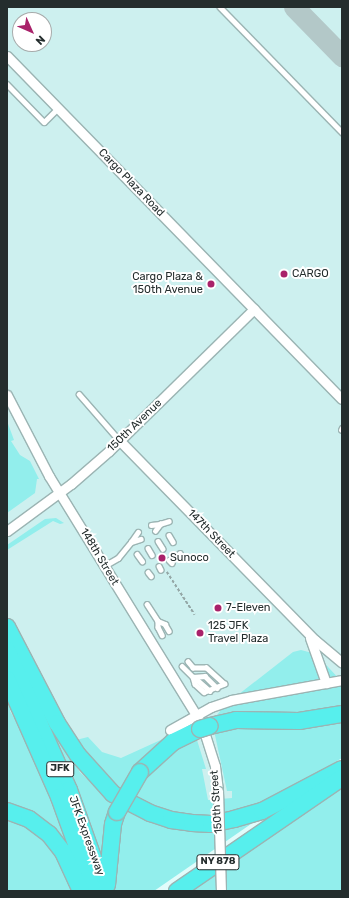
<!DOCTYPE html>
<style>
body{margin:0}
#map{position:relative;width:349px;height:898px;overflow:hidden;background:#e2fcfb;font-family:Rubik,sans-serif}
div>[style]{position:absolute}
.built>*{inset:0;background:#cdf0ef}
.green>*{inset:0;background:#92eeec}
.taxiway>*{height:21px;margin:-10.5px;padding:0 10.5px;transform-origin:10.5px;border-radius:10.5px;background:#b3c8c8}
.path>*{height:1.5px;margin-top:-0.75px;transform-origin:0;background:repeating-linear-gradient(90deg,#94a7a6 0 3px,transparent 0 5px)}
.roads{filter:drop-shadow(1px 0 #9bb4b3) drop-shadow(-1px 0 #9bb4b3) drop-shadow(0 1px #9bb4b3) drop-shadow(0 -1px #9bb4b3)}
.service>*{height:4.5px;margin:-2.25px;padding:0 2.25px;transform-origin:2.25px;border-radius:2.25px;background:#fff}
.minor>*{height:9px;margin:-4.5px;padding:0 4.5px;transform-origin:4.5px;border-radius:4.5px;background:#fff}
.motorway>*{height:16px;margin:-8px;padding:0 8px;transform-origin:8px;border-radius:8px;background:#57efed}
.bridges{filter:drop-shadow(1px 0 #9bb4b3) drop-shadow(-1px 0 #9bb4b3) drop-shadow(0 1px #9bb4b3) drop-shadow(0 -1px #9bb4b3)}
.minor-bridge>*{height:9px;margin:-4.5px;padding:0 4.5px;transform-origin:4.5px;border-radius:4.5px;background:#fff}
.motorway-bridge>*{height:16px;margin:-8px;padding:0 8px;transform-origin:8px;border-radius:8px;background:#57efed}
.dots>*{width:11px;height:11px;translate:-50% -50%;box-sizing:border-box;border:2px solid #fff;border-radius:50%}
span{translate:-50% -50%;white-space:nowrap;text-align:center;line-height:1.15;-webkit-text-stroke:4px #fff;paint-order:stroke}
.shield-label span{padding:1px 3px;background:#fff;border:1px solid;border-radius:3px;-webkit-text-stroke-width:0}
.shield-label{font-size:10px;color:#242d2d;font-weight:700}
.street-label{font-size:11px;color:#242d2d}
.poi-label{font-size:11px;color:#242d2d}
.left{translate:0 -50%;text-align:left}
.right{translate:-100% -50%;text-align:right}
.frame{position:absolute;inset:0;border:8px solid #242d2d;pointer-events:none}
.north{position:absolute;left:12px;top:12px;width:40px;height:40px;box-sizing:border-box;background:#fff;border:1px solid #a7abab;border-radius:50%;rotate:135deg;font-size:11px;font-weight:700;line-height:16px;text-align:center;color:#242d2d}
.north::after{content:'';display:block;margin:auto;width:14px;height:18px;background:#a9226a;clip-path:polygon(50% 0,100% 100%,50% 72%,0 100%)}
</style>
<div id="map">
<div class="built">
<i style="clip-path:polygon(evenodd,7px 7px,342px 7px,342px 741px,255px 800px,194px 808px,121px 771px,88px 740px,7px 793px,7px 7px,20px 20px,44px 20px,44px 44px,20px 44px,20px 20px)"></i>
</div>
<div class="green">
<i style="clip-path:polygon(7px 421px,14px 440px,11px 441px,20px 455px,30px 461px,39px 479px,37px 479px,35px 493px,7px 513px)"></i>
<i style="clip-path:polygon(56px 518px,64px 523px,60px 524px,53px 521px,7px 550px,7px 545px,45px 519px)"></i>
<i style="clip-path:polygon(301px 650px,316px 654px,342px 682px,342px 758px,280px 796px,235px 814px,178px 819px,130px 801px,72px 741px,88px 737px,102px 752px,121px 758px,176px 733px,192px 735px,197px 740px,206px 769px,202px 769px,208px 800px,232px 798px,232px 791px,227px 791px,212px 721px,225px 705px,293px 652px)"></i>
<i style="clip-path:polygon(7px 698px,12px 709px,10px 711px,21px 729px,61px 822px,72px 858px,7px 808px)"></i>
<i style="clip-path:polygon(46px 716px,80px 772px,107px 798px,131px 812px,166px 827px,249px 821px,251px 824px,154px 891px,113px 891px,90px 824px)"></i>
<i style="clip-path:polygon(342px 785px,342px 891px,185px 891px)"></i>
<i style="clip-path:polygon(7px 819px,24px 823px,50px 843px,75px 891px,7px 891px)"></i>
</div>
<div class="taxiway">
<i style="left:294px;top:7px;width:69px;rotate:45.6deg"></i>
</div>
<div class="path">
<i style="left:167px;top:572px;width:51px;rotate:56.9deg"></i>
</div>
<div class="roads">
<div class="service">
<i style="left:220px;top:7px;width:175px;rotate:45.7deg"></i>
<i style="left:7px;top:84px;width:53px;rotate:45.8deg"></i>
<i style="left:44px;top:122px;width:20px;rotate:-45deg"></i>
<i style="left:79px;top:394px;width:62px;rotate:48.9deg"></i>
<i style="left:341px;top:430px;width:2px;rotate:-63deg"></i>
<i style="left:151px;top:525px;width:9px;rotate:-6deg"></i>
<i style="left:155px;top:531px;width:9px;rotate:-54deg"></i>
<i style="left:160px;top:524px;width:9px;rotate:-18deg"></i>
<i style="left:169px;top:535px;width:8px;rotate:60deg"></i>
<i style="left:158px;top:541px;width:9px;rotate:58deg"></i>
<i style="left:131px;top:542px;width:12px;rotate:-55deg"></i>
<i style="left:148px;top:548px;width:8px;rotate:60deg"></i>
<i style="left:180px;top:553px;width:4px;rotate:63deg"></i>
<i style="left:137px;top:554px;width:9px;rotate:54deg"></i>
<i style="left:169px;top:560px;width:4px;rotate:45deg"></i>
<i style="left:104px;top:566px;width:16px;rotate:-30deg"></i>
<i style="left:118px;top:558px;width:21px;rotate:-51deg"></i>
<i style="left:131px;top:542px;width:10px;rotate:-17deg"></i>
<i style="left:159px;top:566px;width:4px;rotate:63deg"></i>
<i style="left:148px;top:572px;width:5px;rotate:53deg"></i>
<i style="left:147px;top:604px;width:20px;rotate:57deg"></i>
<i style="left:158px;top:621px;width:8px;rotate:23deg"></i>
<i style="left:165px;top:624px;width:8px;rotate:60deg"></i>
<i style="left:158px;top:621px;width:6px;rotate:90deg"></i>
<i style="left:158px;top:627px;width:9px;rotate:63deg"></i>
<i style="left:182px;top:666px;width:16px;rotate:45deg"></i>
<i style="left:193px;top:677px;width:7px;rotate:74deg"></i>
<i style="left:195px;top:684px;width:12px;rotate:42deg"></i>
<i style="left:204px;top:692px;width:22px;rotate:-22deg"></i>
<i style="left:224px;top:684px;width:24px;rotate:-138deg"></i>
<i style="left:206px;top:668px;width:13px;rotate:180deg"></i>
<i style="left:193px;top:668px;width:8px;rotate:-130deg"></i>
<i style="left:193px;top:677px;width:12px;rotate:-5deg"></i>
<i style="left:205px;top:676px;width:17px;rotate:45deg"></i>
<i style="left:194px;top:677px;width:21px;rotate:41deg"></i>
</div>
<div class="minor">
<i style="left:7px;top:56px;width:479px;rotate:45.7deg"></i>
<i style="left:7px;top:395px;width:91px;rotate:62.6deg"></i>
<i style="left:49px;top:476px;width:292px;rotate:58.4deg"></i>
<i style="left:202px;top:725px;width:43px;rotate:72.4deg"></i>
<i style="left:215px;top:766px;width:25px;rotate:83deg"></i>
<i style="left:120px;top:441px;width:279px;rotate:45.6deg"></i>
<i style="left:315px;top:640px;width:35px;rotate:40deg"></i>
<i style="left:7px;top:531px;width:79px;rotate:-36.3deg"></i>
<i style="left:71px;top:484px;width:50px;rotate:-41deg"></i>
<i style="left:109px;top:451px;width:203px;rotate:-44.4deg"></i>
<i style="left:310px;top:638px;width:48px;rotate:70.4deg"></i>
<i style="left:170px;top:730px;width:47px;rotate:-29.3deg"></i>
<i style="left:211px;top:707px;width:21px;rotate:-19deg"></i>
<i style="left:231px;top:700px;width:113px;rotate:-10.2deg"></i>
</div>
<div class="motorway">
<i style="left:7px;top:627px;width:108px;rotate:62.5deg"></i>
<i style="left:57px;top:723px;width:38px;rotate:57deg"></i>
<i style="left:78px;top:755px;width:52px;rotate:48.1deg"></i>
<i style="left:113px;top:794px;width:42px;rotate:27.2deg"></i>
<i style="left:150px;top:813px;width:22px;rotate:18deg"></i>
<i style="left:171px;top:820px;width:21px;rotate:8deg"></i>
<i style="left:192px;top:823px;width:19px;rotate:3deg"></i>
<i style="left:211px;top:824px;width:24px;rotate:-12deg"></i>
<i style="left:234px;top:819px;width:29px;rotate:-16deg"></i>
<i style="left:262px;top:811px;width:90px;rotate:-27.7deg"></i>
<i style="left:7px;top:650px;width:153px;rotate:66.1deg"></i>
<i style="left:69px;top:790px;width:107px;rotate:70.4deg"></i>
<i style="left:7px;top:679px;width:129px;rotate:66.2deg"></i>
<i style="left:59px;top:797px;width:100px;rotate:70.1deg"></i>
<i style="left:210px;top:726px;width:27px;rotate:-13deg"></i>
<i style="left:236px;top:720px;width:63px;rotate:0.9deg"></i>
<i style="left:299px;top:721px;width:44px;rotate:-9.2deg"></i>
<i style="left:140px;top:772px;width:45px;rotate:-42.3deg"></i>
<i style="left:173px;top:742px;width:30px;rotate:-26deg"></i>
<i style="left:7px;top:811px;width:23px;rotate:20deg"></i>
<i style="left:29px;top:819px;width:25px;rotate:37deg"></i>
<i style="left:49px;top:834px;width:23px;rotate:52deg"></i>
<i style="left:63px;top:852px;width:43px;rotate:65.2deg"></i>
<i style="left:107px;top:885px;width:61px;rotate:-84.4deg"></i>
<i style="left:113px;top:824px;width:13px;rotate:-72deg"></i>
<i style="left:177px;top:891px;width:198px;rotate:-34.5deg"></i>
</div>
</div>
<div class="bridges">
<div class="minor-bridge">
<i style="left:218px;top:791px;width:100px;rotate:88.3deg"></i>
</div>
<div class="motorway-bridge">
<i style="left:200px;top:729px;width:10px;rotate:-17deg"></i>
<i style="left:117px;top:812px;width:46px;rotate:-60.1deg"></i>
</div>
</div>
<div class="dots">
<i style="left:284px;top:274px;background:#a9226a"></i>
<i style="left:211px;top:284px;background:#a9226a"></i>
<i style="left:162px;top:558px;background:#a9226a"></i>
<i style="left:218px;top:608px;background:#a9226a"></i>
<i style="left:200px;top:633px;background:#a9226a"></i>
</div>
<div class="shield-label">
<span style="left:60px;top:769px">JFK</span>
<span style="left:218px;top:862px">NY 878</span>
</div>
<div class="street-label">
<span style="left:131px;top:183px;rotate:46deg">Cargo Plaza Road</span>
<span style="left:135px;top:426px;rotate:-44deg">150th Avenue</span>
<span style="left:211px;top:534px;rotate:46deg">147th Street</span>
<span style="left:99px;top:557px;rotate:59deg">148th Street</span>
<span style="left:217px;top:802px;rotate:-94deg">150th Street</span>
<span style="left:86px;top:836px;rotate:70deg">JFK Expressway</span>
</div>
<div class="poi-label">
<span class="left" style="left:292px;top:274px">CARGO</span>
<span class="right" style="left:203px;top:284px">Cargo Plaza &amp;<br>150th Avenue</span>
<span class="left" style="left:170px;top:558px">Sunoco</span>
<span class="left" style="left:226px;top:608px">7-Eleven</span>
<span class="left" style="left:208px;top:633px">125 JFK<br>Travel Plaza</span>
</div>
<div class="frame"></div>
<div class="north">N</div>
</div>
